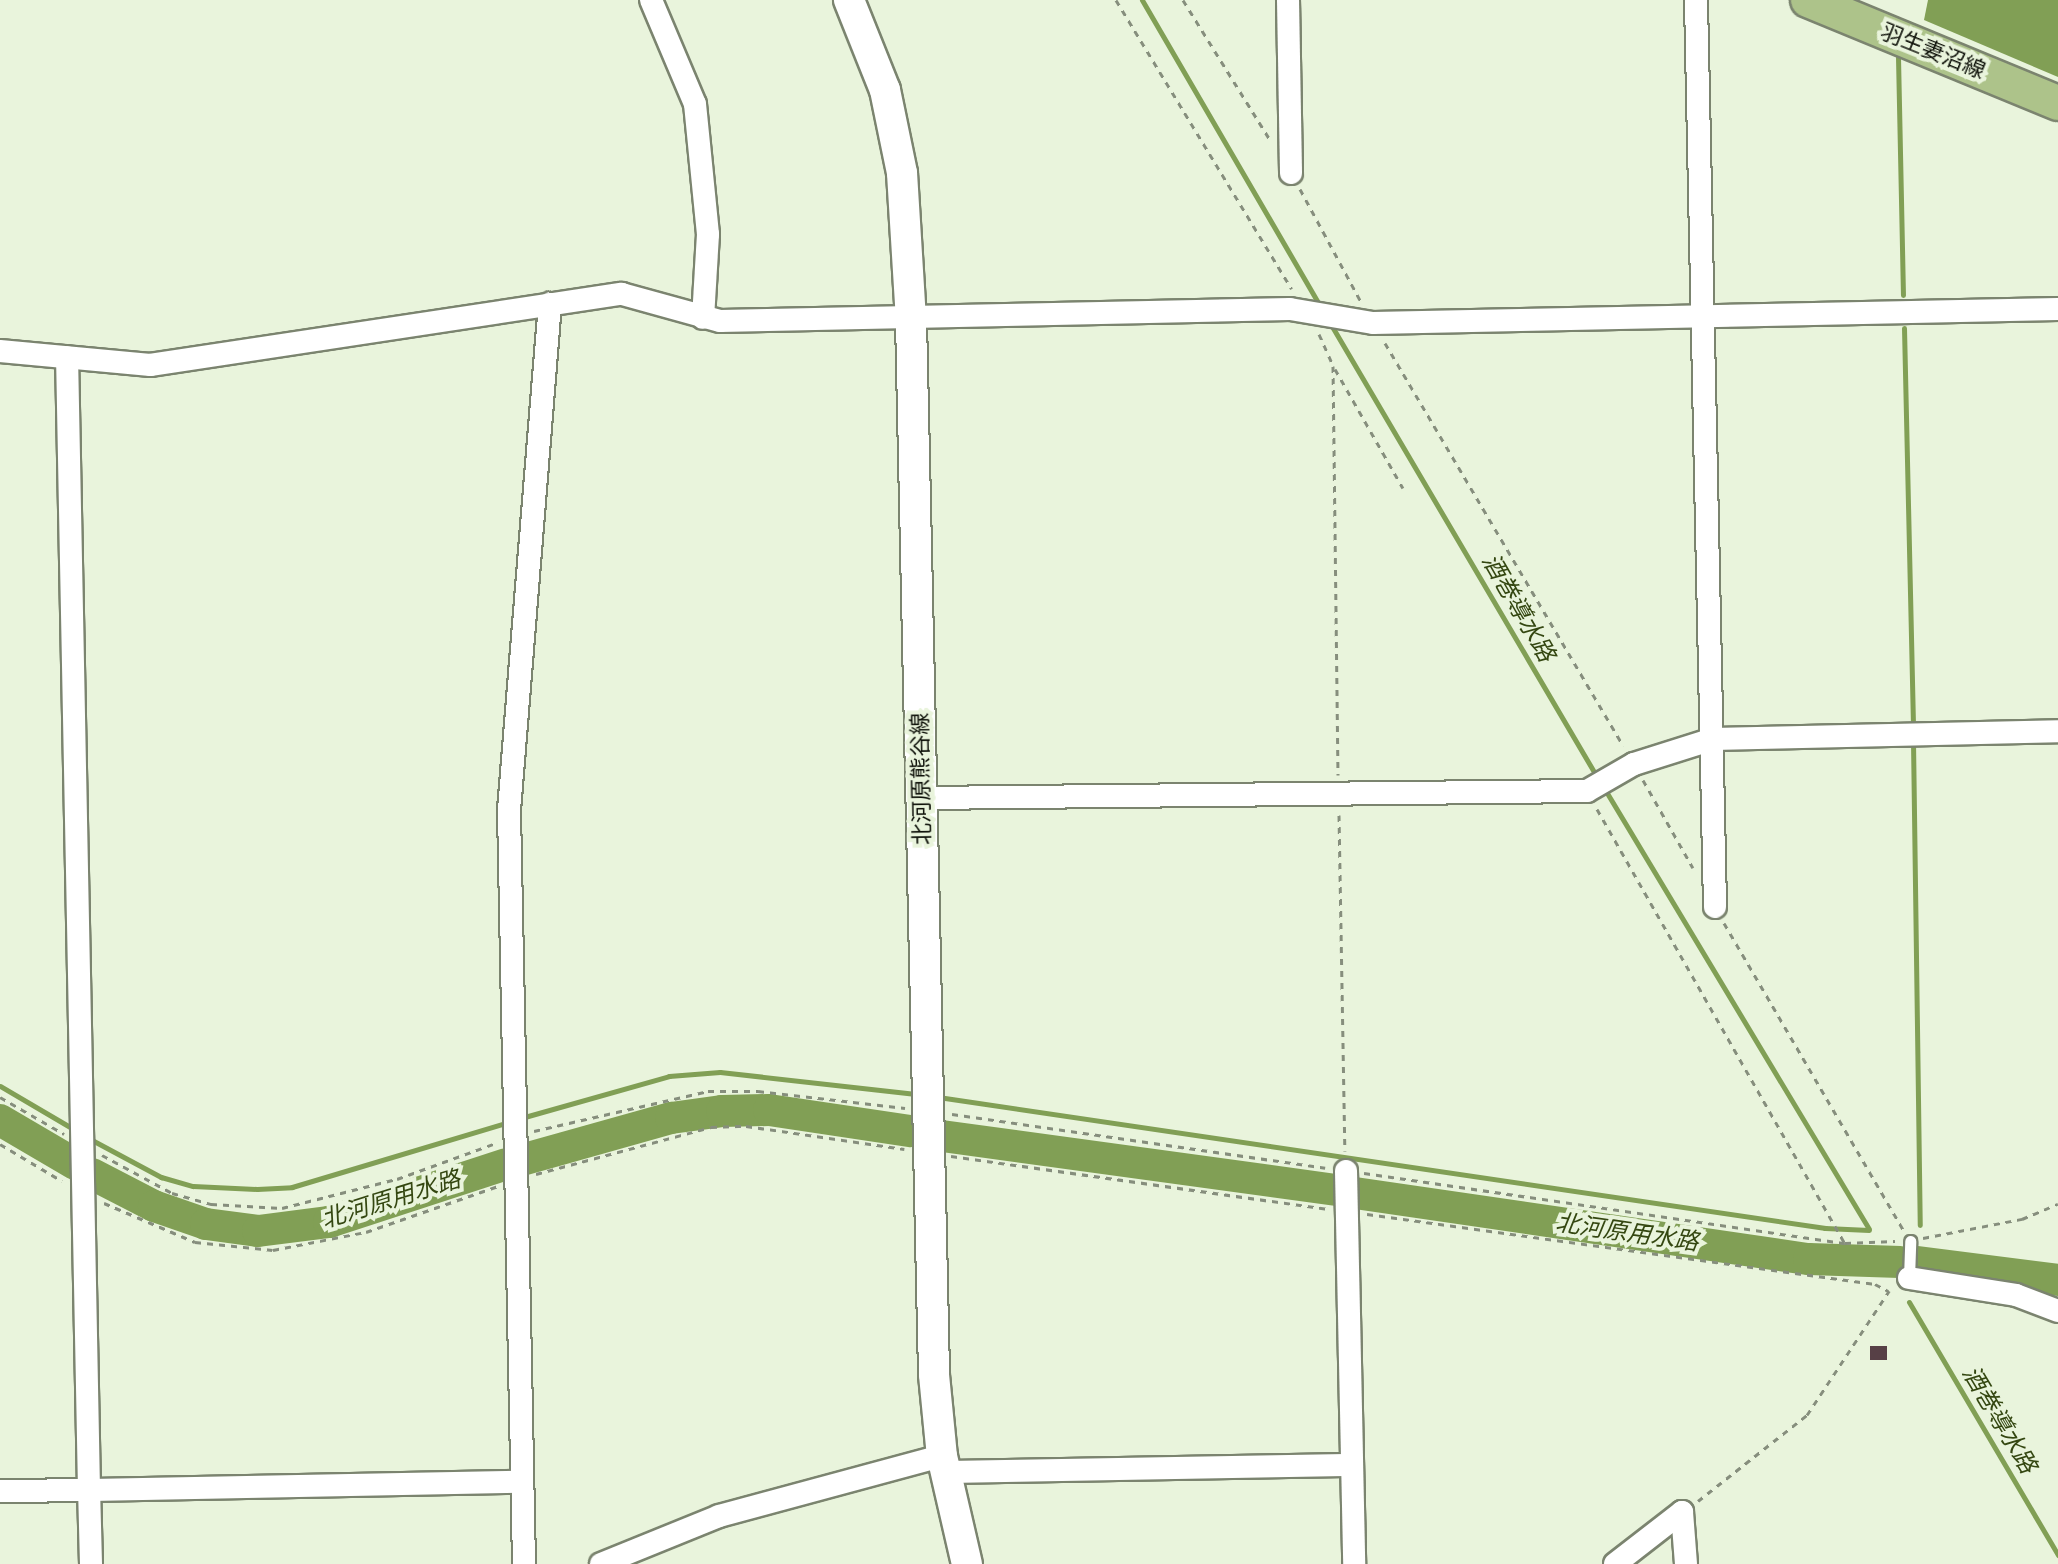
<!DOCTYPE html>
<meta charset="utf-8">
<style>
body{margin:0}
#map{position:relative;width:2058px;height:1564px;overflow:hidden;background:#e9f4dc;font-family:Rubik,"Noto Sans JP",sans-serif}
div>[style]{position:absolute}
.water>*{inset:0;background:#819f55}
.stream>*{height:5px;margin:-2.5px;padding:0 2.5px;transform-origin:2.5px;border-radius:2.5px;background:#819f55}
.river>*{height:32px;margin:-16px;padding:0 16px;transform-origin:16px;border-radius:16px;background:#819f55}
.building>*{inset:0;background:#574046;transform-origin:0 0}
.path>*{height:3px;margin-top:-1.5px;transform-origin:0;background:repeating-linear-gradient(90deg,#868e7d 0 6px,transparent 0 12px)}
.roads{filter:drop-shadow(2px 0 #7b846f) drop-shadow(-2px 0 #7b846f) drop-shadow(0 2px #7b846f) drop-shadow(0 -2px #7b846f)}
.lane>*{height:11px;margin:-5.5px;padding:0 5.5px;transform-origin:5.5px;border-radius:5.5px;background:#fff}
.street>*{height:22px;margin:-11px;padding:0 11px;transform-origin:11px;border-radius:11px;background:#fff}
.secondary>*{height:30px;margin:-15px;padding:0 15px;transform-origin:15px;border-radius:15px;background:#fff}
.primary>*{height:34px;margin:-17px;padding:0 17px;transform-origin:17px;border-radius:17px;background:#adc38a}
span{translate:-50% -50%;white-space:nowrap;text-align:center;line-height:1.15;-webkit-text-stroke:8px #e9f4dc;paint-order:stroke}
.street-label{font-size:22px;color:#0d1008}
.water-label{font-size:24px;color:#344711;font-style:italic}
</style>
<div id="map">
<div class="water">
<i style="clip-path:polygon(1928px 0,2058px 0,2058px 77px,1924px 20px)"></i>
</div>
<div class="stream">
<i style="left:1142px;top:0;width:356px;rotate:59.8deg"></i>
<i style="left:1898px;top:57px;width:238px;rotate:88.8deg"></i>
<i style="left:1330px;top:323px;width:527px;rotate:59.54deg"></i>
<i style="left:1904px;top:328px;width:399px;rotate:88.7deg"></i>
<i style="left:1913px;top:741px;width:484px;rotate:89.2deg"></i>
<i style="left:1604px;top:788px;width:514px;rotate:59deg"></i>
<i style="left:0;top:1086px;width:87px;rotate:30.4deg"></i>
<i style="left:938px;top:1097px;width:897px;rotate:8.4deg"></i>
<i style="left:1825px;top:1228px;width:44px;rotate:2.6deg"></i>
<i style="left:521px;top:1118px;width:154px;rotate:-15.8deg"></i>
<i style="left:669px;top:1076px;width:51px;rotate:-4.5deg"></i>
<i style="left:720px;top:1072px;width:197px;rotate:6.4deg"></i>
<i style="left:90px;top:1139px;width:81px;rotate:28.2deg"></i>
<i style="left:161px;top:1177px;width:33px;rotate:16deg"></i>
<i style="left:193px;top:1186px;width:64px;rotate:2.7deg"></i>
<i style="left:257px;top:1189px;width:35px;rotate:-3deg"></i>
<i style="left:292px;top:1187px;width:226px;rotate:-16.7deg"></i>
<i style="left:1909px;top:1302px;width:294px;rotate:59.5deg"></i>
</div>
<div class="river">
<i style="left:0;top:1120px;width:87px;rotate:30.4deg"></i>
<i style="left:942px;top:1136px;width:396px;rotate:7.8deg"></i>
<i style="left:525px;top:1159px;width:152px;rotate:-15.7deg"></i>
<i style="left:671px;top:1118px;width:51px;rotate:-7.8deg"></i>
<i style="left:722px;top:1111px;width:47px;rotate:-1.2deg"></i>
<i style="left:769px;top:1110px;width:143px;rotate:8.5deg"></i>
<i style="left:92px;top:1174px;width:70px;rotate:27.3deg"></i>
<i style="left:154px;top:1206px;width:55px;rotate:19.1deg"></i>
<i style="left:206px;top:1224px;width:52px;rotate:7.7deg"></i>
<i style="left:258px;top:1231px;width:72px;rotate:-7.2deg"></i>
<i style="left:329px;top:1222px;width:186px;rotate:-18.1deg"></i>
<i style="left:1355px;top:1193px;width:459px;rotate:8.3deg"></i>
<i style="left:1809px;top:1259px;width:91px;rotate:1.9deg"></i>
<i style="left:1918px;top:1262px;width:141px;rotate:7.3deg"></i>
</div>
<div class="building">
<i style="left:1870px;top:1346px;width:17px;height:14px"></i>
</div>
<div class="path">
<i style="left:1116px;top:0;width:338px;rotate:58.7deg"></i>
<i style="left:1183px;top:0;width:163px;rotate:58.1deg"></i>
<i style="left:1300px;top:189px;width:128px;rotate:61.6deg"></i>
<i style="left:1319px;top:334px;width:35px;rotate:66deg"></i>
<i style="left:1333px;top:366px;width:409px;rotate:89.3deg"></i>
<i style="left:1385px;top:343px;width:468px;rotate:59.4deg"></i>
<i style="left:1335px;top:369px;width:137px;rotate:60.3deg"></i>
<i style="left:1643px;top:780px;width:101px;rotate:60.4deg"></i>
<i style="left:1597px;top:809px;width:500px;rotate:60.3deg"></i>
<i style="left:1339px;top:815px;width:336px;rotate:89deg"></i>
<i style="left:1724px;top:923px;width:357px;rotate:59.7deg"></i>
<i style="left:0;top:1097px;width:74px;rotate:30deg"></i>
<i style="left:952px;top:1114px;width:377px;rotate:8.2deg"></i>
<i style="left:534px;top:1131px;width:179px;rotate:-12.9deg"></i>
<i style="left:708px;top:1091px;width:50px"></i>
<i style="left:758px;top:1091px;width:148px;rotate:6.6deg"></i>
<i style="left:0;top:1144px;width:72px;rotate:30.8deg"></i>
<i style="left:102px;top:1155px;width:80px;rotate:28.5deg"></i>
<i style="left:172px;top:1193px;width:41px;rotate:15.8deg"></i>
<i style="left:211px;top:1204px;width:71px;rotate:3.2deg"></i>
<i style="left:282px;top:1208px;width:119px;rotate:-14.2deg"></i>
<i style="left:397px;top:1179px;width:105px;rotate:-20deg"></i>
<i style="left:951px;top:1156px;width:381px;rotate:8deg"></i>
<i style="left:1364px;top:1173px;width:486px;rotate:8.3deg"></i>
<i style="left:1845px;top:1243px;width:50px;rotate:-2.3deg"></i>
<i style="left:536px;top:1174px;width:181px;rotate:-15deg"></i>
<i style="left:711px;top:1127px;width:35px;rotate:-2deg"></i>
<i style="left:746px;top:1126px;width:160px;rotate:8.3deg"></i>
<i style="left:104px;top:1203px;width:99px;rotate:23.2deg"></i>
<i style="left:195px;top:1242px;width:78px;rotate:5.9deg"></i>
<i style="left:273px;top:1250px;width:95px;rotate:-11deg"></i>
<i style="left:366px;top:1232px;width:140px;rotate:-19.2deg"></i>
<i style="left:1367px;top:1214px;width:513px;rotate:7.85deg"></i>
<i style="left:1875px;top:1284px;width:15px;rotate:28deg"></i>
<i style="left:1923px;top:1238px;width:101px;rotate:-10.9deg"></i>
<i style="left:2022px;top:1219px;width:39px;rotate:-23deg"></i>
<i style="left:1698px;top:1501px;width:139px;rotate:-38.3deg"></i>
<i style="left:1807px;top:1415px;width:149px;rotate:-56.5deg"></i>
</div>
<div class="roads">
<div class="lane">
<i style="left:1909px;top:1278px;width:37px;rotate:-88deg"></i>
</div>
<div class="street">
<i style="left:651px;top:0;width:113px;rotate:67.1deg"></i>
<i style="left:695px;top:104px;width:131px;rotate:84.3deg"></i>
<i style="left:708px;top:234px;width:84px;rotate:93.4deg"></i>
<i style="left:1288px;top:0;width:173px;rotate:89deg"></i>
<i style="left:1696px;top:0;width:907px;rotate:88.8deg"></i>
<i style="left:0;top:351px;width:151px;rotate:5.3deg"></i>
<i style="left:150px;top:365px;width:477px;rotate:-8.6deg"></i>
<i style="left:622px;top:294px;width:102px;rotate:15.4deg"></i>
<i style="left:720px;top:321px;width:570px;rotate:-1.21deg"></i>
<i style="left:1290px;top:309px;width:84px;rotate:9.6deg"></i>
<i style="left:1373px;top:323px;width:685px;rotate:-1.17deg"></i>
<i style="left:922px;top:798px;width:665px;rotate:-0.6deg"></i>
<i style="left:1587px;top:791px;width:54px;rotate:-29.9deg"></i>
<i style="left:1634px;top:764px;width:83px;rotate:-17.6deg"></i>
<i style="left:1713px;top:739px;width:345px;rotate:-1.3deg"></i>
<i style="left:1346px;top:1171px;width:393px;rotate:88.8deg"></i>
<i style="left:1909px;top:1278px;width:108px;rotate:9deg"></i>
<i style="left:2016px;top:1295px;width:45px;rotate:20.9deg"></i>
<i style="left:945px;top:1472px;width:404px;rotate:-1deg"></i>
<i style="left:0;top:1491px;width:89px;rotate:-0.6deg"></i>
<i style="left:89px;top:1490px;width:1133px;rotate:-91.11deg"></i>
<i style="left:91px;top:1564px;width:74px;rotate:-91.5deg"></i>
<i style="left:89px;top:1490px;width:432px;rotate:-1.1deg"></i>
<i style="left:524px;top:1564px;width:754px;rotate:-91.14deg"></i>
<i style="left:509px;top:810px;width:508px;rotate:-85.37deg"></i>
<i style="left:601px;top:1564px;width:127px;rotate:-22.1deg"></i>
<i style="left:719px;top:1516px;width:231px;rotate:-15.1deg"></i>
<i style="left:1615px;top:1564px;width:85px;rotate:-37.8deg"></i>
<i style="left:1682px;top:1512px;width:52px;rotate:85.6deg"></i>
</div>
<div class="secondary">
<i style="left:849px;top:0;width:97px;rotate:68.2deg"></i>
<i style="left:885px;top:90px;width:85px;rotate:78.4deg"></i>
<i style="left:902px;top:173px;width:147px;rotate:86.5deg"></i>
<i style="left:911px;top:320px;width:1055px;rotate:88.75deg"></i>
<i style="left:934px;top:1375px;width:81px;rotate:84.4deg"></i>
<i style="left:942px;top:1456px;width:111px;rotate:77deg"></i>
</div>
<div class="primary">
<i style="left:1808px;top:0;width:270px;rotate:22.4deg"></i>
</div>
</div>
<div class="street-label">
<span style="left:1933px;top:51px;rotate:22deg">羽生妻沼線</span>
<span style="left:921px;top:779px;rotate:-91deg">北河原熊谷線</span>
</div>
<div class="water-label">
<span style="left:1518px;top:608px;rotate:60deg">酒巻導水路</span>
<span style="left:391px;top:1200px;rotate:-17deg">北河原用水路</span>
<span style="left:1627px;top:1233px;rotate:8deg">北河原用水路</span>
<span style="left:1999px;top:1420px;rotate:59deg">酒巻導水路</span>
</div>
</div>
